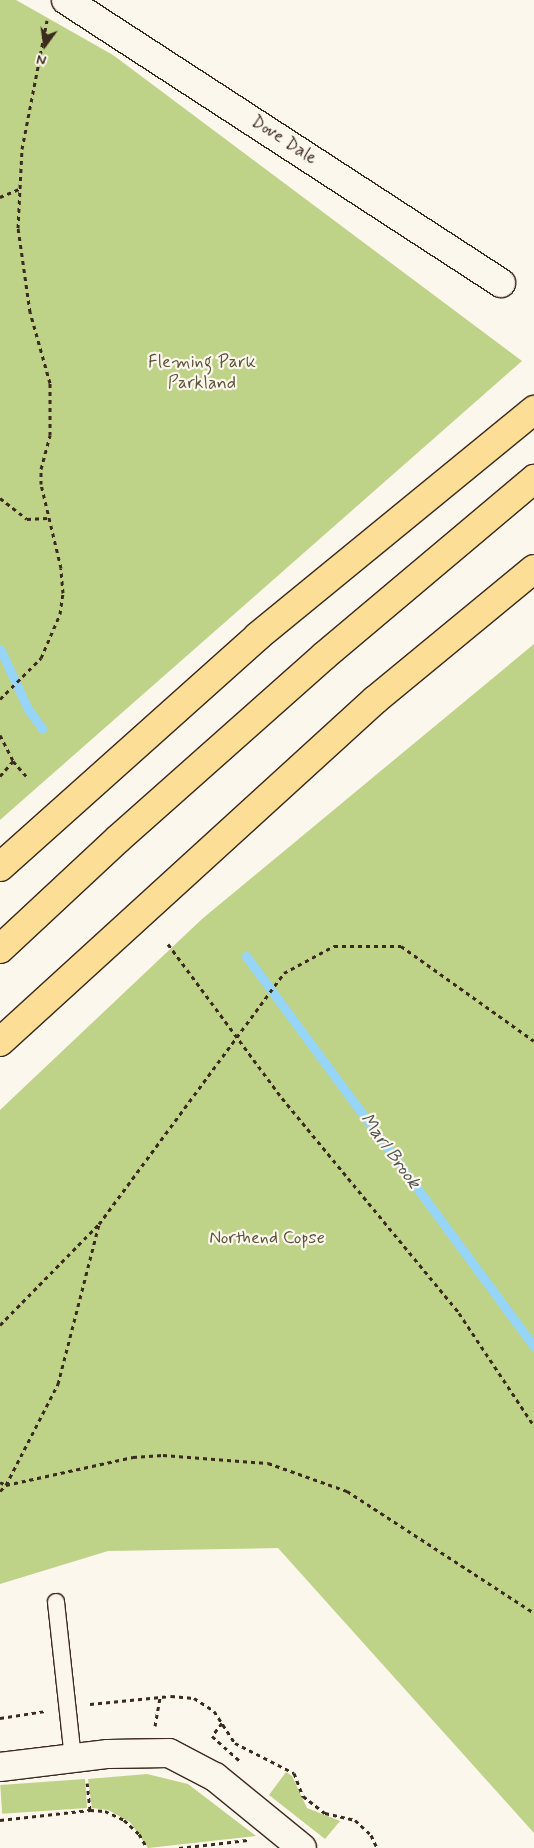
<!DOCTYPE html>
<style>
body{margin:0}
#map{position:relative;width:534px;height:1848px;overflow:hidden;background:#fbf7ec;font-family:Mynerve,sans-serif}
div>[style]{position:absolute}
.green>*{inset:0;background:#bed288;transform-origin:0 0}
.stream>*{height:9px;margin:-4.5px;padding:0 4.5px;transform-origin:4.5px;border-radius:4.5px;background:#96d5f8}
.path>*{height:3px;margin-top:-1.5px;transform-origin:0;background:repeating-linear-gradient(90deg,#3b2a1e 0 4px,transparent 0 8px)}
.roads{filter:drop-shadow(1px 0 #3b2a1e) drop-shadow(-1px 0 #3b2a1e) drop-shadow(0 1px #3b2a1e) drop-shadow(0 -1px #3b2a1e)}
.service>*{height:16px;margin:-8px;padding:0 8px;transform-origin:8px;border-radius:8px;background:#fbf7ec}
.minor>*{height:28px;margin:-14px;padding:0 14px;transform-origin:14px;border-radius:14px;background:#fbf7ec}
.motorway>*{height:28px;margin:-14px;padding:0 14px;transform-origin:14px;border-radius:14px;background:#fdde96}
span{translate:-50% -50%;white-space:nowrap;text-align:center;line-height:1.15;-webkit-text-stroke:4.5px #fbf7ec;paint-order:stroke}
.street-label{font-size:18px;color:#3b2a1e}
.park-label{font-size:18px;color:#5c5438}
.water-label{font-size:19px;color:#525554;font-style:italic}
.north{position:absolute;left:20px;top:20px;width:50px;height:50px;-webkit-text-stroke:4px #fbf7ec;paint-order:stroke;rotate:194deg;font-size:14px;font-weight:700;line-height:20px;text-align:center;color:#3b2a1e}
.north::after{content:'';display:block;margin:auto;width:18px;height:22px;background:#3b2a1e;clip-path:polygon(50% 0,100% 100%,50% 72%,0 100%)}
</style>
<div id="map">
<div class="green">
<i style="clip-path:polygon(0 0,16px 0,113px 55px,522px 361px,0 820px)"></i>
<i style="clip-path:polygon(534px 644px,534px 1833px,278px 1548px,108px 1551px,0 1584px,0 1110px,202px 919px)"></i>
<i style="clip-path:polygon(286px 1772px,292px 1776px,307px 1808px,340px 1821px,325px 1839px,269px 1795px)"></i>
<i style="clip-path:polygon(147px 1774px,188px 1784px,256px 1836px,148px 1848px,130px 1822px,108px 1810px,92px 1808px,88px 1779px)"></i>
<i style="left:85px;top:1779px;width:29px;height:85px;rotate:86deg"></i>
</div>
<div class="stream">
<i style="left:0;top:649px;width:66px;rotate:65deg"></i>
<i style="left:28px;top:709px;width:24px;rotate:54deg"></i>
<i style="left:246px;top:956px;width:485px;rotate:53.6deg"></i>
</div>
<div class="path">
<i style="left:0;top:197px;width:21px;rotate:-23deg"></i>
<i style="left:0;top:498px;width:34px;rotate:38deg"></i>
<i style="left:27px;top:519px;width:20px;rotate:-3deg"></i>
<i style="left:0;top:699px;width:58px;rotate:-45deg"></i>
<i style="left:41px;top:658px;width:48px;rotate:-66.6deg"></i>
<i style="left:60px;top:614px;width:21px;rotate:-82deg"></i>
<i style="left:63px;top:593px;width:25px;rotate:-95deg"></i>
<i style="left:61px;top:568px;width:86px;rotate:-103.4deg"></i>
<i style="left:41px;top:484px;width:15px;rotate:-90deg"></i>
<i style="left:41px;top:469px;width:35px;rotate:-75deg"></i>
<i style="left:50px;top:435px;width:52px;rotate:-90deg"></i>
<i style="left:50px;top:383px;width:74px;rotate:-105.7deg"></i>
<i style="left:30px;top:312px;width:85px;rotate:-98.1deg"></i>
<i style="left:18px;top:228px;width:79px;rotate:-87.1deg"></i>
<i style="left:22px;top:149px;width:131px;rotate:-79deg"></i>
<i style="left:0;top:735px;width:29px;rotate:63deg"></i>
<i style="left:13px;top:761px;width:20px;rotate:49deg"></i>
<i style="left:0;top:776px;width:20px;rotate:-49deg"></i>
<i style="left:168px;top:944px;width:192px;rotate:53.5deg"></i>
<i style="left:282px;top:1098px;width:278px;rotate:50.5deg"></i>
<i style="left:459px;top:1313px;width:136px;rotate:56.4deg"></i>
<i style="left:0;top:1325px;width:141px;rotate:-45.6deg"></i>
<i style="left:99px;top:1224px;width:312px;rotate:-53.6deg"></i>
<i style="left:284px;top:973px;width:57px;rotate:-28.4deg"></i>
<i style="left:334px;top:946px;width:67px"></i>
<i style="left:401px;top:946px;width:163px;rotate:35.5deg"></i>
<i style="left:0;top:1482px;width:7px;rotate:27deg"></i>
<i style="left:6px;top:1485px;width:130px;rotate:-12.4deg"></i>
<i style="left:133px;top:1457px;width:30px;rotate:-4deg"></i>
<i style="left:163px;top:1455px;width:105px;rotate:4.4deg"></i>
<i style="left:268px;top:1463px;width:84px;rotate:19.5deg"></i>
<i style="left:347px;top:1491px;width:223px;rotate:33.1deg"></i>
<i style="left:0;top:1491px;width:8px;rotate:-45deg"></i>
<i style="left:6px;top:1485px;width:114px;rotate:-62.8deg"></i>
<i style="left:58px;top:1384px;width:165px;rotate:-75.6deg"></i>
<i style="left:90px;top:1704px;width:81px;rotate:-5.6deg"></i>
<i style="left:171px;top:1696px;width:23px;rotate:5deg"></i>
<i style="left:194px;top:1698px;width:24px;rotate:33deg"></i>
<i style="left:214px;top:1711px;width:38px;rotate:57deg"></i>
<i style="left:235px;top:1743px;width:66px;rotate:27deg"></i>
<i style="left:294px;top:1773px;width:25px;rotate:69deg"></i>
<i style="left:303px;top:1796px;width:28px;rotate:38deg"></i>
<i style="left:325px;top:1813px;width:31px;rotate:13deg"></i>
<i style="left:355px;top:1820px;width:22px;rotate:43deg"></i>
<i style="left:371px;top:1835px;width:14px;rotate:65deg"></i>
<i style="left:0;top:1718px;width:47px;rotate:-8.7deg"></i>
<i style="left:222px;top:1723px;width:16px;rotate:128deg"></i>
<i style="left:212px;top:1736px;width:38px;rotate:42deg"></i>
<i style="left:155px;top:1726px;width:29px;rotate:-80deg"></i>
<i style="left:90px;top:1810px;width:15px;rotate:4deg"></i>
<i style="left:105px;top:1811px;width:21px;rotate:25deg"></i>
<i style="left:124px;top:1820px;width:21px;rotate:43deg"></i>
<i style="left:139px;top:1834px;width:16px;rotate:60deg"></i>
<i style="left:0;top:1820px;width:91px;rotate:-6.3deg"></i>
<i style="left:90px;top:1810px;width:27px;rotate:-96deg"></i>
<i style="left:179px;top:1848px;width:69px;rotate:-6.6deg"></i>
</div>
<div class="roads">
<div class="service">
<i style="left:56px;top:1602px;width:157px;rotate:83.8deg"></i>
</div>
<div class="minor">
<i style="left:66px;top:0;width:519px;rotate:33.05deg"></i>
<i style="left:0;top:1767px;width:109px;rotate:-6.9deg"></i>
<i style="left:108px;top:1754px;width:61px;rotate:-0.9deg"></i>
<i style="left:169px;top:1753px;width:52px;rotate:27.6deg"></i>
<i style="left:215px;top:1777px;width:112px;rotate:39.2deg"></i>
</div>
<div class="motorway">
<i style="left:0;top:867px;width:346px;rotate:-41.8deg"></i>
<i style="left:258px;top:636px;width:357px;rotate:-39.3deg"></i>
<i style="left:0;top:949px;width:161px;rotate:-43deg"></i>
<i style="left:118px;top:839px;width:276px;rotate:-41.6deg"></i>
<i style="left:324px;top:656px;width:275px;rotate:-40.1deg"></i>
<i style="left:0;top:1042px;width:508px;rotate:-42.36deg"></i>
<i style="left:375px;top:700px;width:206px;rotate:-39.5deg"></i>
</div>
</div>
<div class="street-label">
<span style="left:284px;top:140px;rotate:33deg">Dove Dale</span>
</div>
<div class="park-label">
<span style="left:202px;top:373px">Fleming Park<br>Parkland</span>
<span style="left:267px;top:1238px">Northend Copse</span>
</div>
<div class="water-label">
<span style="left:390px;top:1151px;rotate:54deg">Marl Brook</span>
</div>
<div class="north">N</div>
</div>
